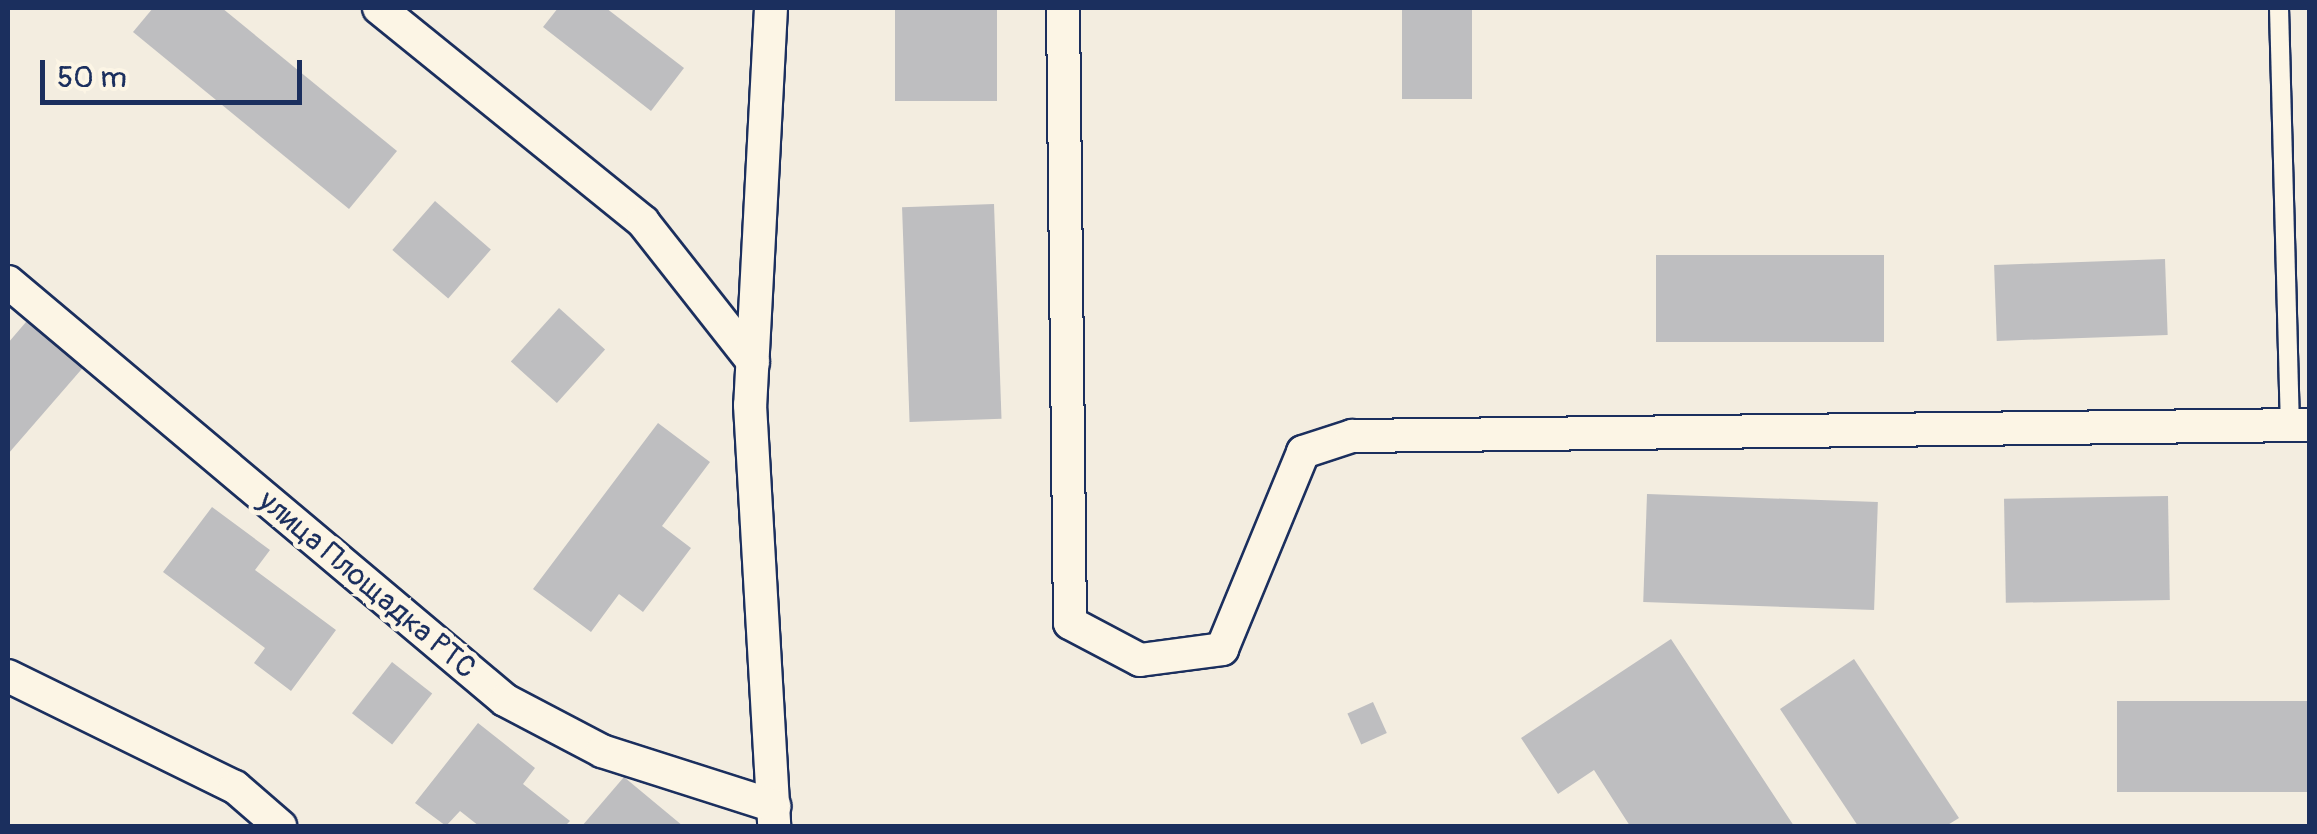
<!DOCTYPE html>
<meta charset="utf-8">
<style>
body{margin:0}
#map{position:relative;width:2317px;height:834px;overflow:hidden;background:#f3ede0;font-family:Pangolin,sans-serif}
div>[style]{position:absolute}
.building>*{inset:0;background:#bebec0;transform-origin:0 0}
.roads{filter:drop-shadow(2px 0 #1b2f5e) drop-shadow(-2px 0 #1b2f5e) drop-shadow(0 2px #1b2f5e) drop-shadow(0 -2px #1b2f5e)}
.lane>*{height:18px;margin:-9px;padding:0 9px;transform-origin:9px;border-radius:9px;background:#fcf5e5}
.street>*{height:32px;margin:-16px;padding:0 16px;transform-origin:16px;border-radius:16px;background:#fcf5e5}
span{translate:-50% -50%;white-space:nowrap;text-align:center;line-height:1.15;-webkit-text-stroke:10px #fcf5e5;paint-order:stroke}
.street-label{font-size:30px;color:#1b2f5e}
.frame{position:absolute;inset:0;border:10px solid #1b2f5e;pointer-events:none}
.scale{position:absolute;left:40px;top:60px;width:262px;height:45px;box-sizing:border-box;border:5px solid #1b2f5e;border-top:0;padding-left:12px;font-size:30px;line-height:35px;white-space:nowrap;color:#1b2f5e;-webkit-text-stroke:8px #fcf5e5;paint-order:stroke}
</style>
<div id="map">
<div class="building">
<i style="clip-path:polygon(153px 8px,222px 8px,397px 151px,349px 209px,133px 32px)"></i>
<i style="clip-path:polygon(558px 8px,606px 8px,684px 68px,651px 111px,543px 27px)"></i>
<i style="left:895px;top:8px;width:102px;height:93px"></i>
<i style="left:1402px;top:8px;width:70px;height:91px"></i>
<i style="left:435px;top:201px;width:74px;height:65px;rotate:41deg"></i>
<i style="left:994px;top:204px;width:215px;height:92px;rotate:88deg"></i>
<i style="left:1656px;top:255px;width:228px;height:87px"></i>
<i style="left:2165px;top:259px;width:76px;height:171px;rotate:88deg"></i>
<i style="left:559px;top:308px;width:62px;height:72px;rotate:42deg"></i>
<i style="clip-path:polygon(32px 315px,87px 363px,8px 454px,8px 343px)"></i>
<i style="clip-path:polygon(658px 423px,710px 462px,662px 526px,691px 548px,643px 612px,619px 594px,591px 632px,533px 589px)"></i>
<i style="left:1647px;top:494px;width:231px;height:108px;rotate:2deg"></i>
<i style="left:2168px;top:496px;width:104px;height:164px;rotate:89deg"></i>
<i style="clip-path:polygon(212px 507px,270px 550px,255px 570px,336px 630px,291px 691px,254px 663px,265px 648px,163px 572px)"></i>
<i style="clip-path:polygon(1671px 639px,1794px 826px,1630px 826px,1594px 770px,1558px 794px,1521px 738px)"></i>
<i style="clip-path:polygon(1854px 659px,1959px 818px,1946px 826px,1858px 826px,1780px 709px)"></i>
<i style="left:392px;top:662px;width:51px;height:65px;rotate:38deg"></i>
<i style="left:2310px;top:701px;width:91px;height:193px;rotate:90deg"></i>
<i style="left:1373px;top:702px;width:34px;height:28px;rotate:66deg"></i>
<i style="clip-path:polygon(478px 723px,535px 768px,523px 784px,570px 821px,565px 826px,479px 826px,460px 811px,446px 826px,415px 803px)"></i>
<i style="clip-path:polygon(624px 777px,683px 826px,582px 826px)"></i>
</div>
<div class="roads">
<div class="lane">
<i style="left:2279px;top:8px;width:415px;rotate:88.5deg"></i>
</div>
<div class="street">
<i style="left:379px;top:8px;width:340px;rotate:39deg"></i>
<i style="left:643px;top:222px;width:178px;rotate:51.8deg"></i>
<i style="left:771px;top:8px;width:398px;rotate:93deg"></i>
<i style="left:750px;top:405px;width:422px;rotate:86.7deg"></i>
<i style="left:1063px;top:8px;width:615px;rotate:89.35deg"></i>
<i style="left:1070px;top:623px;width:79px;rotate:27.9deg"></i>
<i style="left:1140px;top:660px;width:83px;rotate:-7.6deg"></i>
<i style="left:1222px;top:649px;width:213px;rotate:-67.6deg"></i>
<i style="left:1303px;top:452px;width:52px;rotate:-18.1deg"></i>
<i style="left:1352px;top:436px;width:958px;rotate:-0.66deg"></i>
<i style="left:8px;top:282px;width:649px;rotate:40.07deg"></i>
<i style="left:505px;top:700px;width:110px;rotate:27.7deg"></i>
<i style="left:602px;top:751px;width:181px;rotate:17.7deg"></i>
<i style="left:8px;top:676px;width:253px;rotate:26.1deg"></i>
<i style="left:235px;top:787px;width:60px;rotate:40.9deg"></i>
</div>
</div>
<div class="street-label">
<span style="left:367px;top:585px;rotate:40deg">улица Площадка РТС</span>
</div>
<div class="frame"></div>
<div class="scale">50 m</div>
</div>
